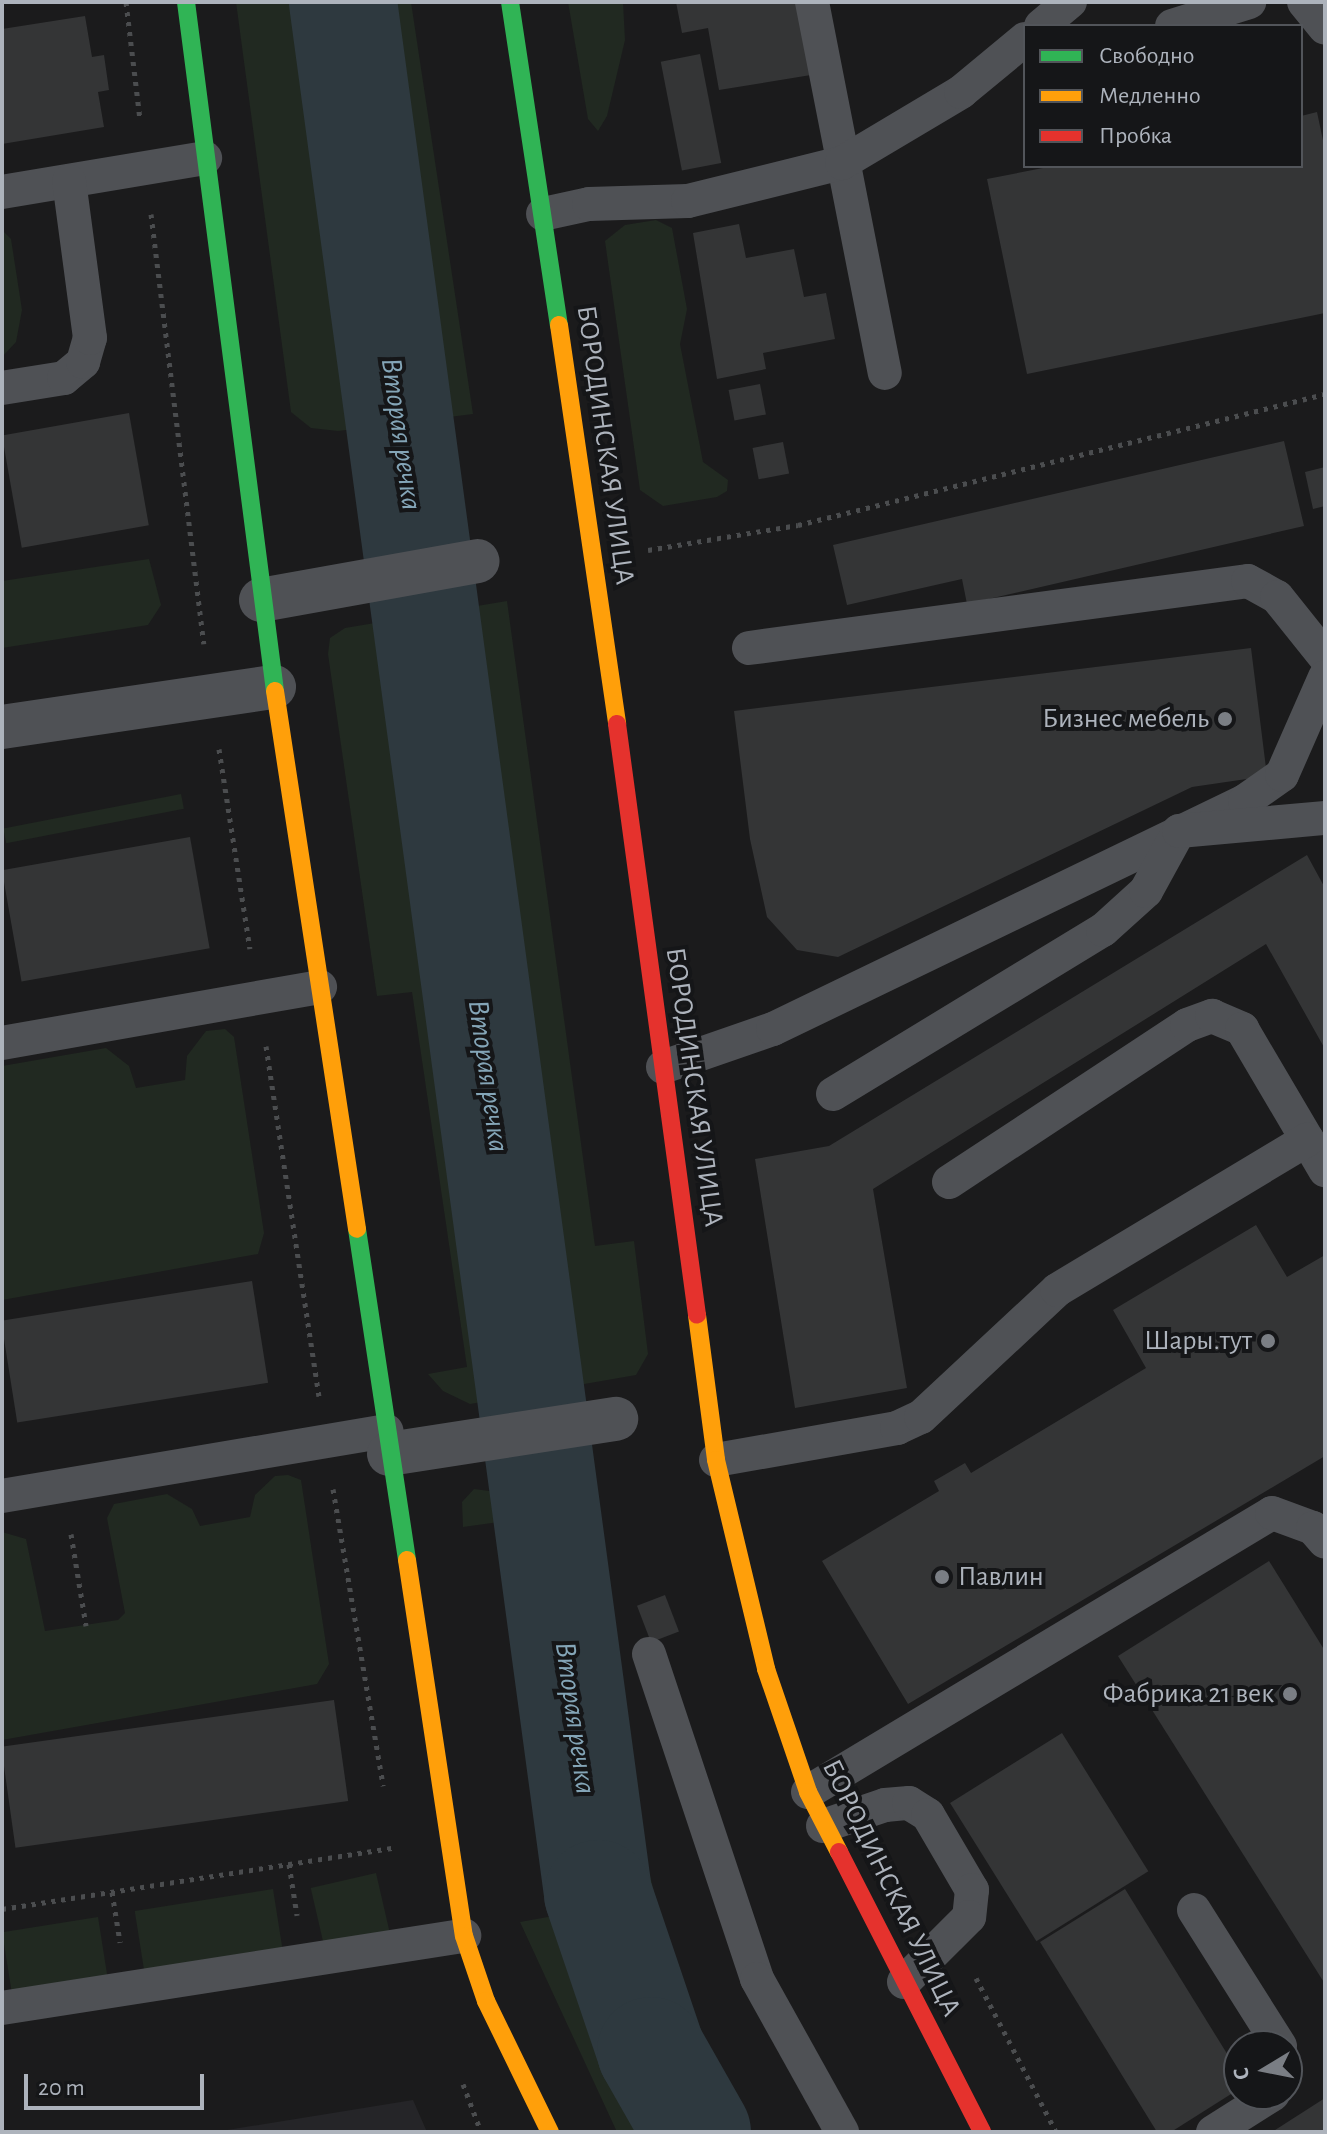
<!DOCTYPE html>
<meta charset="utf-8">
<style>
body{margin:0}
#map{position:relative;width:1327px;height:2134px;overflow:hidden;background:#1b1b1c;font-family:"Alegreya Sans",sans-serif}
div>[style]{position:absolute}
.built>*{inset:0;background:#252528}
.green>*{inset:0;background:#212921;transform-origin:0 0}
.river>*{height:108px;margin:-54px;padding:0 54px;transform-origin:54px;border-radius:54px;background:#2e393f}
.building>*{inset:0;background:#343536;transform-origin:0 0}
.path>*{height:5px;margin-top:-2.5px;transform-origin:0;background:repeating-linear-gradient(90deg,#4b4d4f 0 4px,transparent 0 10px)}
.lane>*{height:34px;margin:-17px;padding:0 17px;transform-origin:17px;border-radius:17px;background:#4f5155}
.street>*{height:44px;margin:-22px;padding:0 22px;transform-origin:22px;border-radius:22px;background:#4f5155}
.fast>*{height:18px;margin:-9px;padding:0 9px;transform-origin:9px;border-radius:9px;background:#30b455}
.slow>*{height:18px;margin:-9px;padding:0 9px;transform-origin:9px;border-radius:9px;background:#ff9f0a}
.jam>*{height:18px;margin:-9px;padding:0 9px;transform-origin:9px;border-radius:9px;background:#e5322d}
.dots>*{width:22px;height:22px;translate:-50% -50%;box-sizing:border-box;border:4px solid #151618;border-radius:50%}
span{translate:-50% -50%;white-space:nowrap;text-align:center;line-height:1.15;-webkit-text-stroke:8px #151618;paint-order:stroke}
.street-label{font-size:28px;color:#adb3bc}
.poi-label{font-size:28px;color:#adb3bc}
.right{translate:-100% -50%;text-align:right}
.left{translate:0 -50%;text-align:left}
.water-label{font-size:30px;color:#84a5b7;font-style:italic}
.frame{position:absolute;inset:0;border:4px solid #adb3bc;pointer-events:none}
.legend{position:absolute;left:1023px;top:24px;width:280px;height:144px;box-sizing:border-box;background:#151618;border:2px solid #52555a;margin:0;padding:10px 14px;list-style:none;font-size:24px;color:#adb3bc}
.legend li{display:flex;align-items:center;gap:16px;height:40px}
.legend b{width:40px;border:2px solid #52555a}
.north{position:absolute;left:1223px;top:2030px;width:80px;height:80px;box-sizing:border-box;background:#151618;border:2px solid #52555a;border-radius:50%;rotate:260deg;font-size:22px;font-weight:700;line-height:32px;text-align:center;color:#adb3bc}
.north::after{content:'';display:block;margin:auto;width:28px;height:36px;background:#7a7e84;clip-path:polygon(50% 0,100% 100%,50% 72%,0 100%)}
.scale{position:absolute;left:24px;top:2074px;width:180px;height:36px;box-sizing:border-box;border:4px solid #adb3bc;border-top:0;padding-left:10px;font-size:24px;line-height:28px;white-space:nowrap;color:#adb3bc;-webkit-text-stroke:6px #151618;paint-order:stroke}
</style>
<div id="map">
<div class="built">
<i style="clip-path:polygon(413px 2100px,427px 2132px,215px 2132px)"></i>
</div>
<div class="green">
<i style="clip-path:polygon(236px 2px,411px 2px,473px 414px,338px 431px,311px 428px,291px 412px)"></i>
<i style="clip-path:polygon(568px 2px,623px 2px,625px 40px,607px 116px,598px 131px,588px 119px)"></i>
<i style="clip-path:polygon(656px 220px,672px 228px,687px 309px,680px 344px,703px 462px,728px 480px,727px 491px,717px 497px,663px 506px,640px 490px,605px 241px,625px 225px)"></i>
<i style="clip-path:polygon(2px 230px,11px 239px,22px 310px,16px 342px,2px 357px)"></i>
<i style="clip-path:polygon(149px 559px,161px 605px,148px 625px,2px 648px,2px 581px)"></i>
<i style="clip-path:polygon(507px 601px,595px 1246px,634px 1241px,648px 1354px,636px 1375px,470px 1404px,443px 1391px,428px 1374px,467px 1367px,412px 992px,377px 996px,328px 654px,330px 638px,345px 628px)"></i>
<i style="left:181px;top:794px;width:15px;height:181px;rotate:79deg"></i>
<i style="clip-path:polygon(225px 1029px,234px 1037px,264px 1233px,258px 1254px,2px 1300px,2px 1066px,106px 1048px,129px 1066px,136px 1088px,185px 1080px,187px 1056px,206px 1031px)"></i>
<i style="clip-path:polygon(288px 1475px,301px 1480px,329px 1664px,317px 1684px,2px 1740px,2px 1532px,26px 1539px,45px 1631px,118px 1620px,125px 1613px,107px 1518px,114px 1504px,167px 1494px,192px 1509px,200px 1526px,250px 1517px,255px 1495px,275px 1476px)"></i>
<i style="clip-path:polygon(474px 1489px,557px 1500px,685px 2017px,745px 2132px,617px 2132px,520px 1922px,559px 1915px,499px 1522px,463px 1527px,462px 1502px)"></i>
<i style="left:376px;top:1873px;width:59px;height:67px;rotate:77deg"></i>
<i style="left:273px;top:1889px;width:61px;height:140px;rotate:81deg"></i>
<i style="left:98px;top:1917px;width:60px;height:97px;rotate:81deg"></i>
</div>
<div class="river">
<i style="left:343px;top:2px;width:1909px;rotate:82.32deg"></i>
<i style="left:598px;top:1894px;width:166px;rotate:71.3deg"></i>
<i style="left:651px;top:2051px;width:93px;rotate:60.4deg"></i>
</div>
<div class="building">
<i style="clip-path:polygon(676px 2px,805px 2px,817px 74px,719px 90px,708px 28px,682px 33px)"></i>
<i style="clip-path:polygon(85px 16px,92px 57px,104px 55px,109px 90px,98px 92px,104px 127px,2px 144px,2px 29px)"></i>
<i style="left:700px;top:54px;width:111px;height:40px;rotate:79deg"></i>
<i style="clip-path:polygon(1317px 112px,1325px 150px,1325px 313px,1027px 374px,987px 179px,1053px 166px,1301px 166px,1301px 116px)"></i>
<i style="clip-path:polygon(739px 224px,746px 258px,794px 249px,804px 297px,826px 293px,835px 339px,763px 353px,766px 369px,717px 379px,693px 233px)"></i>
<i style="left:760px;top:384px;width:31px;height:32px;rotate:79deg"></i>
<i style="left:129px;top:413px;width:114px;height:129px;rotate:80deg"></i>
<i style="clip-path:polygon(1284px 441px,1304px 526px,967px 604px,962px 579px,847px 605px,833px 545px)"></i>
<i style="left:783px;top:442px;width:32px;height:31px;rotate:79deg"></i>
<i style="clip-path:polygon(1325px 467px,1325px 506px,1313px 509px,1305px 472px)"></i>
<i style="clip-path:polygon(1251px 648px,1267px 776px,1192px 787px,838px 957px,797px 950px,767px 917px,750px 839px,734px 711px)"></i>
<i style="left:190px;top:837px;width:113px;height:191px;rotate:80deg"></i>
<i style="clip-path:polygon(1307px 855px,1325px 888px,1325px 1049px,1266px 944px,873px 1189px,907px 1388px,795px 1408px,755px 1159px,829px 1146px)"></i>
<i style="clip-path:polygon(1256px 1225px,1287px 1277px,1325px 1255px,1325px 1456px,908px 1704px,822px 1561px,939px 1491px,934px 1481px,965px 1463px,971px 1473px,1146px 1368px,1113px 1310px)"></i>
<i style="left:252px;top:1281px;width:103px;height:254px;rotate:81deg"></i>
<i style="clip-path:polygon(1269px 1561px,1325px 1651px,1325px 1984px,1118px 1656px)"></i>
<i style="left:665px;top:1595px;width:39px;height:30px;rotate:69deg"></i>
<i style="left:334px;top:1700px;width:102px;height:336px;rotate:82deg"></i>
<i style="left:1062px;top:1733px;width:163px;height:132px;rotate:58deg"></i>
<i style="clip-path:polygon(1125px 1889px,1239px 2073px,1239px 2089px,1171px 2132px,1157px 2132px,1040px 1942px)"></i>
<i style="clip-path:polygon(1325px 2098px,1325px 2132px,1272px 2132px)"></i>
</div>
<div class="path">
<i style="left:126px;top:2px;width:119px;rotate:83.2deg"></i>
<i style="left:151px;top:214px;width:433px;rotate:83deg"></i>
<i style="left:648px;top:550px;width:152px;rotate:-9.5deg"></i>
<i style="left:798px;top:525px;width:543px;rotate:-13.96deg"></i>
<i style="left:219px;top:749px;width:202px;rotate:81.2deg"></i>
<i style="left:266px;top:1046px;width:354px;rotate:81.4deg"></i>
<i style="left:333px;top:1489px;width:301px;rotate:80.4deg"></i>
<i style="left:71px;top:1534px;width:93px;rotate:80.7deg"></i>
<i style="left:289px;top:1864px;width:52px;rotate:81.1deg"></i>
<i style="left:112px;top:1892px;width:51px;rotate:80.9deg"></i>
<i style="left:2px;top:1909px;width:396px;rotate:-8.9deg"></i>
<i style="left:976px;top:1978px;width:174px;rotate:62.5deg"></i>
<i style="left:463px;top:2084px;width:51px;rotate:69.4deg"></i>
</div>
<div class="lane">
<i style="left:812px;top:2px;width:378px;rotate:78.9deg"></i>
<i style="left:1304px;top:2px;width:33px;rotate:51deg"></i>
<i style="left:1041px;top:26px;width:38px;rotate:-40deg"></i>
<i style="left:1172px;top:26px;width:81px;rotate:-17.3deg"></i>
<i style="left:2px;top:192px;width:206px;rotate:-9.5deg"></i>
<i style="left:543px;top:214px;width:47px;rotate:-12.3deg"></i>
<i style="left:589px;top:204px;width:99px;rotate:-1.7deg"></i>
<i style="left:688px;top:201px;width:159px;rotate:-13.9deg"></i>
<i style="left:842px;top:163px;width:139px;rotate:-30.8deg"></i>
<i style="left:961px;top:92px;width:83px;rotate:-39.6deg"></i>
<i style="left:2px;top:388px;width:63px;rotate:-9.2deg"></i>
<i style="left:64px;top:378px;width:25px;rotate:-40deg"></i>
<i style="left:83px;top:362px;width:25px;rotate:-74deg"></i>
<i style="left:90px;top:338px;width:158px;rotate:-97.6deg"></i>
<i style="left:749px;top:648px;width:503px;rotate:-7.65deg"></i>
<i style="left:1248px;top:581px;width:33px;rotate:29deg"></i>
<i style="left:1277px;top:597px;width:77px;rotate:51.3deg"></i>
<i style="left:2px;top:1043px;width:323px;rotate:-10deg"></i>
<i style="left:663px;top:1067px;width:116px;rotate:-19.1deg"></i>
<i style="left:773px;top:1029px;width:524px;rotate:-25.78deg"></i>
<i style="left:1245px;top:801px;width:45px;rotate:-35.1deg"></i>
<i style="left:1282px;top:775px;width:107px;rotate:-66.3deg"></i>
<i style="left:833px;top:1094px;width:316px;rotate:-31.3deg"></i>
<i style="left:1103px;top:930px;width:58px;rotate:-42.2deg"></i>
<i style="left:1146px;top:891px;width:68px;rotate:-61.2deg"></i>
<i style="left:1179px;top:831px;width:147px;rotate:-5.1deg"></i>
<i style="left:949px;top:1182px;width:285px;rotate:-33.4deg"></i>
<i style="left:1187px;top:1025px;width:27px;rotate:-20deg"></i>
<i style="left:1212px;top:1016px;width:33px;rotate:23deg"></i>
<i style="left:1242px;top:1029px;width:164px;rotate:59.5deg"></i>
<i style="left:716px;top:1460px;width:184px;rotate:-10deg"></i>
<i style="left:897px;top:1428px;width:26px;rotate:-25deg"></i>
<i style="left:921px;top:1417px;width:186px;rotate:-43deg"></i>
<i style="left:1057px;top:1290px;width:292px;rotate:-31deg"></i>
<i style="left:2px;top:1496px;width:390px;rotate:-9.6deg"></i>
<i style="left:649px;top:1654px;width:342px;rotate:71.6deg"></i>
<i style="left:757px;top:1979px;width:175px;rotate:60.9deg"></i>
<i style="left:808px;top:1792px;width:541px;rotate:-31.02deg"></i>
<i style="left:1272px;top:1513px;width:44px;rotate:20.1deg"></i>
<i style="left:1313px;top:1528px;width:18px;rotate:49deg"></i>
<i style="left:823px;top:1826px;width:65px;rotate:-18.7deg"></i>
<i style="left:885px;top:1805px;width:24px;rotate:-5deg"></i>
<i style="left:909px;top:1803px;width:22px;rotate:32deg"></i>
<i style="left:928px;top:1815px;width:87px;rotate:59.6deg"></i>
<i style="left:972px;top:1890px;width:27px;rotate:96deg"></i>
<i style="left:969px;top:1917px;width:92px;rotate:135deg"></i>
<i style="left:1194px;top:1910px;width:161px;rotate:57.7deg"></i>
<i style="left:2px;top:2008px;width:468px;rotate:-8.9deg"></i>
<i style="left:1213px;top:2132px;width:71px;rotate:-32.3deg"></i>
</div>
<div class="street">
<i style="left:261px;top:600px;width:220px;rotate:-10.2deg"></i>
<i style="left:2px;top:727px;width:275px;rotate:-8.4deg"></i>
<i style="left:389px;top:1454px;width:230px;rotate:-8.8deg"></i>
</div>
<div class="fast">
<i style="left:186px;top:2px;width:695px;rotate:82.64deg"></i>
<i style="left:510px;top:2px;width:327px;rotate:81.4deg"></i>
<i style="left:357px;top:1229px;width:335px;rotate:81.4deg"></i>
</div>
<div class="slow">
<i style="left:559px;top:325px;width:403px;rotate:81.7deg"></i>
<i style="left:275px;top:691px;width:544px;rotate:81.33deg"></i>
<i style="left:697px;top:1315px;width:146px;rotate:82.5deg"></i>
<i style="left:716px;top:1460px;width:215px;rotate:76.5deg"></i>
<i style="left:766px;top:1669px;width:130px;rotate:71.1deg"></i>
<i style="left:808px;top:1792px;width:68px;rotate:62.7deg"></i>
<i style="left:407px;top:1560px;width:380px;rotate:81.4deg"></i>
<i style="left:464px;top:1936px;width:69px;rotate:71.3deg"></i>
<i style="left:486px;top:2001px;width:146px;rotate:64deg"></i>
</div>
<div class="jam">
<i style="left:617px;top:724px;width:596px;rotate:82.29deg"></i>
<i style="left:839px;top:1852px;width:314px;rotate:62.9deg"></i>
</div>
<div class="dots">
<i style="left:1225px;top:719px;background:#7a7e84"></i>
<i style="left:1268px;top:1341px;background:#7a7e84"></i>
<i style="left:942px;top:1577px;background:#7a7e84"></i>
<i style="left:1290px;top:1694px;background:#7a7e84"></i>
</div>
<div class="street-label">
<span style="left:605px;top:445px;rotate:82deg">БОРОДИНСКАЯ УЛИЦА</span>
<span style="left:694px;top:1087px;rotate:82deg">БОРОДИНСКАЯ УЛИЦА</span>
<span style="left:891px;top:1888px;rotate:64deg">БОРОДИНСКАЯ УЛИЦА</span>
</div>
<div class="poi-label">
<span class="right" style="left:1209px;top:719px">Бизнес мебель</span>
<span class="right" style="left:1252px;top:1341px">Шары.тут</span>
<span class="left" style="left:958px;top:1577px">Павлин</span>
<span class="right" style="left:1274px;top:1694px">Фабрика 21 век</span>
</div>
<div class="water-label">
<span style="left:401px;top:434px;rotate:82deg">Вторая речка</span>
<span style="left:488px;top:1076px;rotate:82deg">Вторая речка</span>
<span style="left:575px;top:1718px;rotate:82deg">Вторая речка</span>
</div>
<div class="frame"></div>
<ul class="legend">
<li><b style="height:10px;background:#30b455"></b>Свободно</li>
<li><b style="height:10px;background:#ff9f0a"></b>Медленно</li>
<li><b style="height:10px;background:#e5322d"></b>Пробка</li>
</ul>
<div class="north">С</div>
<div class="scale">20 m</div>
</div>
